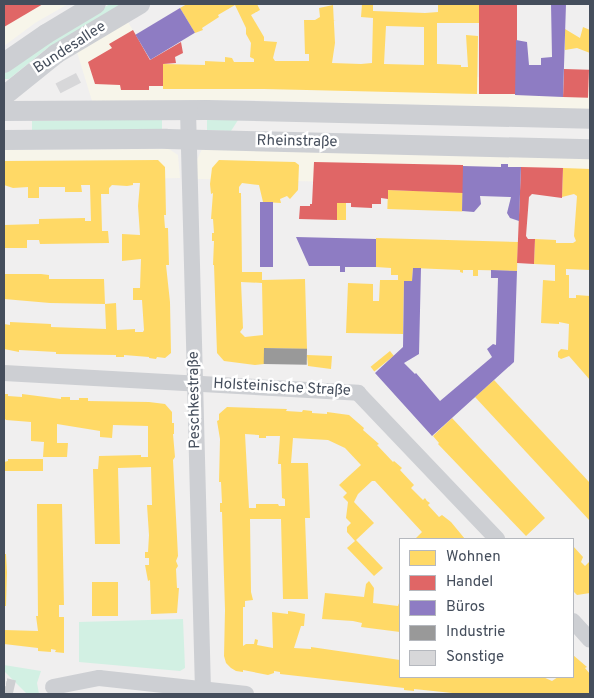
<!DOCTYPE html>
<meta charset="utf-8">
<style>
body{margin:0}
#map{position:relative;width:594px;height:698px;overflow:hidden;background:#f0efef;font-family:Overpass,sans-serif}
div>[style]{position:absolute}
.commercial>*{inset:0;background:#f7f5ea}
.green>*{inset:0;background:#d2f0e3}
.homes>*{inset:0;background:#ffd966;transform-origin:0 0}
.shops>*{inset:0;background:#e06666;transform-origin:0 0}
.offices>*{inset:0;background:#8e7cc3;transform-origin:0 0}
.industry>*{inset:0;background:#999;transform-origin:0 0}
.building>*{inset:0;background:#d7d7d9;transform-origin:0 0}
.motorway-tunnel>*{height:28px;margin-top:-14px;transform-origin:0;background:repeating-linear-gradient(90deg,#cecfd2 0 28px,transparent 0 42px)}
.minor>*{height:16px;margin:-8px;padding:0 8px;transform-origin:8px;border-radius:8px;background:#cdcfd3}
.tertiary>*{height:20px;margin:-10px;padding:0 10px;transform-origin:10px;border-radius:10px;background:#cdcfd3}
span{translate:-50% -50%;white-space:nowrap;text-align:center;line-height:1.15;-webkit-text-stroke:5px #fff;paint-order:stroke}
.street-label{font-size:15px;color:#454e5c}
.frame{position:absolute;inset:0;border:5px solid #454e5c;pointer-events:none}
.legend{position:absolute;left:399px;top:538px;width:175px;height:140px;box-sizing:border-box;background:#fff;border:1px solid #b5b8be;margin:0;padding:6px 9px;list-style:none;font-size:15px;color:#454e5c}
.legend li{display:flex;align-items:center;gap:10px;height:25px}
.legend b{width:25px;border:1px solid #b5b8be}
</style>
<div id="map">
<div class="commercial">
<i style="clip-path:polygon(4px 4px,68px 4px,35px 23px,4px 46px)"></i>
<i style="clip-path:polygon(128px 22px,158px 72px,590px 79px,590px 110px,244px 100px,92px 101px,77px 52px)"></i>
<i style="clip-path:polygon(169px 149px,178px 155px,180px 178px,4px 182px,4px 150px)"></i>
<i style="clip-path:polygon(202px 149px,590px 158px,590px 187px,197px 179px,197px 160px)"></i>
</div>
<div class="green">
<i style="clip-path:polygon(110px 4px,122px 4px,45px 50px,9px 79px,4px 79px,4px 74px,13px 66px,60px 33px)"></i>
<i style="clip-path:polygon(162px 119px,162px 130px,32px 130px,32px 121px)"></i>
<i style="clip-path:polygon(207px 120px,238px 120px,231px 131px,207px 130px)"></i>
<i style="clip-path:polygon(183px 619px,185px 668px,180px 671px,79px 662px,79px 622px)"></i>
<i style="clip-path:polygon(4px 665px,41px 671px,37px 683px,39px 694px,27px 694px,4px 671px)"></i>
</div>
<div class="homes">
<i style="clip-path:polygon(evenodd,187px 4px,257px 4px,260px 10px,251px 15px,264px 37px,264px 41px,277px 42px,273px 58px,275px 61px,309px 61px,309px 54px,305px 54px,304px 20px,315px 20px,320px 17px,319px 8px,333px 5px,335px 43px,332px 63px,361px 64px,372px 63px,373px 18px,361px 17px,362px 4px,373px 4px,373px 11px,425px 13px,438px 12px,438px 4px,479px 4px,479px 23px,437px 23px,437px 64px,461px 65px,461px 67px,468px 67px,466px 35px,478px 36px,477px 94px,264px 89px,163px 89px,163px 64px,205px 65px,205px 61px,225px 62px,225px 57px,232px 58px,234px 62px,254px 62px,254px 59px,250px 57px,251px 43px,246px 34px,246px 28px,235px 5px,218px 15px,219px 17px,202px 28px,203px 30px,195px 33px,180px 8px,187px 4px,386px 26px,424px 27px,424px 65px,384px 64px,386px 26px)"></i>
<i style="clip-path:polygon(583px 27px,590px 30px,590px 53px,577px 48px,565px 50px,565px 29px,580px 38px)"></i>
<i style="clip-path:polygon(158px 160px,165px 167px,166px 215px,164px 215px,165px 228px,168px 228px,169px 265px,166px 265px,170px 302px,171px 353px,165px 358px,157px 357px,156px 359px,149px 358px,149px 357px,124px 355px,124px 357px,116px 357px,116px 355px,56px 354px,56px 352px,19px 350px,19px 352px,4px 349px,4px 324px,10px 325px,10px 322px,51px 324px,51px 327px,106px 329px,105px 304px,50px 303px,4px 299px,4px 274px,41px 274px,49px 275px,49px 279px,104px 279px,105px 304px,116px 303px,117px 330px,135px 329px,135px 332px,143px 332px,144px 330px,142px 300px,133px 300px,133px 288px,140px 288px,141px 259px,122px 261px,122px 234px,140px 235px,138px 206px,140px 183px,133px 183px,133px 185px,127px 186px,112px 185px,109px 188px,109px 194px,101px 194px,102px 231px,108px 231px,109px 243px,40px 244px,39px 240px,27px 240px,27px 248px,4px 248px,4px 225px,39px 224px,39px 219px,85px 218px,85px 221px,91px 221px,90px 185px,81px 185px,82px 192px,65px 192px,65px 187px,39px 187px,39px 198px,28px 198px,28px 187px,13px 188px,4px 185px,4px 161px)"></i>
<i style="clip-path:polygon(evenodd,219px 160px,295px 162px,299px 165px,298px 190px,290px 199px,287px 196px,280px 199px,281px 203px,263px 202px,259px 185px,242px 183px,239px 187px,239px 193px,241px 193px,242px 272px,262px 272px,262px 280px,305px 279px,307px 349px,264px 348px,264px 364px,255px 365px,224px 361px,217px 353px,214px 265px,213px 265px,214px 241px,212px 241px,212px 233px,214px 233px,213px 219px,211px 219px,213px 193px,211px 194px,210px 184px,212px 168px,219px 160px,241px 282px,262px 283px,263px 335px,245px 337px,240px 332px,243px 328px,241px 282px)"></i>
<i style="clip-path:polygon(563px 168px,590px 169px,590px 270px,566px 269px,566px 275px,569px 275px,569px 298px,576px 298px,576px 295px,590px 296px,590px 380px,569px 356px,561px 359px,558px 357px,558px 352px,561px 349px,568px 350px,569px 324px,559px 322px,559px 324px,541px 323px,543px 280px,555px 281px,555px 265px,534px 264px,535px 239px,556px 240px,556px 243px,573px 243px,576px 241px,574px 236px,577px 196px,574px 194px,562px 197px)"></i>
<i style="left:388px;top:190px;width:75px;height:19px;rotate:2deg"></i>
<i style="left:337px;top:203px;width:9px;height:17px"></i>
<i style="clip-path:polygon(376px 238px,518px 242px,517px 271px,478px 270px,478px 276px,473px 276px,473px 270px,463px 270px,463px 273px,460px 272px,460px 270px,413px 268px,412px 281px,404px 281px,403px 334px,346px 333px,348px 283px,373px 284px,373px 301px,379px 301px,380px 280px,398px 280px,398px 275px,391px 275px,391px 268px,376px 267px)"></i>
<i style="left:390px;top:351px;width:6px;height:25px;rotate:51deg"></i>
<i style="clip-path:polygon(307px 355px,332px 356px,331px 369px,308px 366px)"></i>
<i style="clip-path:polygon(494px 380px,590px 483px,590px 521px,475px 397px)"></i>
<i style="clip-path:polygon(4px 394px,8px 394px,8px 396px,22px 397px,22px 394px,61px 399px,61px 397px,70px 397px,70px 400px,79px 400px,79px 398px,88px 398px,88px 401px,149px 402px,165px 404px,172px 412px,172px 423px,174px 423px,174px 434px,173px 434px,175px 457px,173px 460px,178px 556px,176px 561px,178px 566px,176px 569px,177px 588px,179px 588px,177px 613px,151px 614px,150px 580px,148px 581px,145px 565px,149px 565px,149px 558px,145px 558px,145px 552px,148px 552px,149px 535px,147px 505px,152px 505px,151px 467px,118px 468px,120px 544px,95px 544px,93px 469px,98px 469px,99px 456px,141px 455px,141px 457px,148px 457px,148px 426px,113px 425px,112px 438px,100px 437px,100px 431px,57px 424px,57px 443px,68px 443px,67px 457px,43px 457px,44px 442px,31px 441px,31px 422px,6px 420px,4px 418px)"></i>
<i style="clip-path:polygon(evenodd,227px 407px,287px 409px,286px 411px,302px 412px,303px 410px,312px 411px,312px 413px,327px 414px,327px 412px,349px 415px,364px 428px,363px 430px,379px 444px,377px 445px,393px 462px,394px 461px,402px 468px,400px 470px,414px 485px,411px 488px,423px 500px,425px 498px,427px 501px,430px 503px,428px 505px,439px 517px,442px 515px,451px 522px,465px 539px,415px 539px,422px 532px,375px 481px,372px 481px,358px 494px,354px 502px,374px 523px,356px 540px,383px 568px,374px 576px,347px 548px,355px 541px,347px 532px,347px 527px,351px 523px,346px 518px,348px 502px,343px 497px,347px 493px,339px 485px,361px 465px,345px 448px,328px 440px,293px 438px,291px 463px,308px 463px,310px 518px,305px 518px,308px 599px,283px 599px,281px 519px,250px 519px,251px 592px,253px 600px,245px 601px,245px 607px,243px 607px,243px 646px,246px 644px,254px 644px,255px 639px,258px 640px,257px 645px,273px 648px,272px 612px,288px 614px,288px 611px,295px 612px,305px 614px,304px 626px,301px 626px,294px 648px,311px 649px,311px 647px,400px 660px,400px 677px,543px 677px,552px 681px,558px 677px,573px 677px,573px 655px,587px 667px,585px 668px,590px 674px,590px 691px,588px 694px,462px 694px,414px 689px,414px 691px,404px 690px,404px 688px,280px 674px,280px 672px,274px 671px,274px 673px,268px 675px,243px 670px,243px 672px,236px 671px,231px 668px,226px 663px,224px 656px,225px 610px,222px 512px,220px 512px,220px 503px,222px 503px,221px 482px,219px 482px,220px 439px,217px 421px,219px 420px,219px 414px,227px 407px,245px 434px,259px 435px,259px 438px,266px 438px,266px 436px,280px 436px,278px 464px,281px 464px,282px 498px,285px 499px,285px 506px,279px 506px,278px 504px,256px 504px,256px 508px,249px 508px,245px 434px)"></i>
<i style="clip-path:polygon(452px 418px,545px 518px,526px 536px,438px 444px,439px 443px,433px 436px)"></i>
<i style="clip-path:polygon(8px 459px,43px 459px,43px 471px,4px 471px,4px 462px,8px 461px)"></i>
<i style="clip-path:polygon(37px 504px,62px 504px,64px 605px,59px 605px,59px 617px,64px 617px,64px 653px,55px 652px,56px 650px,51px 649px,51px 652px,38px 651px,38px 648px,4px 644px,4px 630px,38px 631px,36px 616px,38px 616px)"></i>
<i style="clip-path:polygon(573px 546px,583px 557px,581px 562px,585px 566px,590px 561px,590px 593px,577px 595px,573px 591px)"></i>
<i style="clip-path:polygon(4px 554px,6px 554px,7px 572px,6px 606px,4px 606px)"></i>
<i style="clip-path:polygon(369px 581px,374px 588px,373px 603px,398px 606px,400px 600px,400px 632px,361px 627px,362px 623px,353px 621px,322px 619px,325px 593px,364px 597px,366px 584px)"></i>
<i style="left:92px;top:582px;width:26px;height:34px"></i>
</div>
<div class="shops">
<i style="clip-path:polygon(4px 4px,43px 4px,4px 27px)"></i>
<i style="left:479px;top:4px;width:38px;height:90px"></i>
<i style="clip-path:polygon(133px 30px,150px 60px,181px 42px,183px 53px,175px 57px,176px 63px,163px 64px,163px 86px,149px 86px,149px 90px,121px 90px,120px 85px,95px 84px,88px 62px,112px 48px,109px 44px)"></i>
<i style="left:564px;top:69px;width:25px;height:28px;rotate:2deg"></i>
<i style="clip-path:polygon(314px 162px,463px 165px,463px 193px,388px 190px,388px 199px,381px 198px,381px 204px,372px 204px,372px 208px,351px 207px,351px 203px,337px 203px,337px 220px,299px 219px,300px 206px,310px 206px,310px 204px,312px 204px)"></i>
<i style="clip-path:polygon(521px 167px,563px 168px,562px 198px,532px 194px,529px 197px,526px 236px,528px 239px,535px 239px,534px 264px,517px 263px)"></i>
</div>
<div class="offices">
<i style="clip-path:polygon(551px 4px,566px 4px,563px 97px,515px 95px,516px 40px,527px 42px,529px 65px,541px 65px,541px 58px,552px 57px)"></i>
<i style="left:180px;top:8px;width:29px;height:52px;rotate:59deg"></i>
<i style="clip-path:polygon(501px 164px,508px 164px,508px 167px,521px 167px,519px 221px,510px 218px,507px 213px,511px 197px,480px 196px,481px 204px,474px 212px,462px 211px,463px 166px,501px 167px)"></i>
<i style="left:260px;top:202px;width:13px;height:65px"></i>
<i style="clip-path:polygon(296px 237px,376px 239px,376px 267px,345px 267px,345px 272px,340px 272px,340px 266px,309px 266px)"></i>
<i style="clip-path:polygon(413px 268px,421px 268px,419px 354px,404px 363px,415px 374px,416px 373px,440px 401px,492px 357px,487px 349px,493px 344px,496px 345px,498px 278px,491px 278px,491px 270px,517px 271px,514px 362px,432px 436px,375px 373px,403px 347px,404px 281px,412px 281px)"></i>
</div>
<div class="industry">
<i style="left:264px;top:348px;width:43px;height:16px;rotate:1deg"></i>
</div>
<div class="building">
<i style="left:76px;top:73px;width:11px;height:23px;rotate:63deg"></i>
</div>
<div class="motorway-tunnel">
<i style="left:4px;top:692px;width:9px;rotate:13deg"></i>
</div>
<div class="minor">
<i style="left:188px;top:110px;width:579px;rotate:88.52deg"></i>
<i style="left:4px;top:373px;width:355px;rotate:3.2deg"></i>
<i style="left:358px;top:393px;width:202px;rotate:46.4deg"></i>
<i style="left:573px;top:621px;width:25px;rotate:48deg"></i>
<i style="left:53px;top:687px;width:47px;rotate:-11.1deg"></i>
<i style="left:99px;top:678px;width:148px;rotate:6.2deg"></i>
</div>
<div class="tertiary">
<i style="left:4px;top:63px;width:51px;rotate:-34.6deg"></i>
<i style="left:46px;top:34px;width:58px;rotate:-31deg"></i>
<i style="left:4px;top:96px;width:67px;rotate:-38.9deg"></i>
<i style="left:56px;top:54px;width:98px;rotate:-30.8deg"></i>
<i style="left:4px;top:111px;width:203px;rotate:-0.3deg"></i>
<i style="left:207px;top:110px;width:383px;rotate:1.3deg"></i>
<i style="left:4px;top:140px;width:163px;rotate:-0.4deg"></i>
<i style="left:167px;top:139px;width:423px;rotate:1.4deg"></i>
</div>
<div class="street-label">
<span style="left:70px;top:48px;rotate:-33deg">Bundesallee</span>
<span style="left:297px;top:142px;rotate:1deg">Rheinstraße</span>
<span style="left:282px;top:388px;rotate:3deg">Holsteinische Straße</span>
<span style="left:195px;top:400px;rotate:-91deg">Peschkestraße</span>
</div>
<div class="frame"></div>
<ul class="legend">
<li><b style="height:14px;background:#ffd966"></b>Wohnen</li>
<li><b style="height:14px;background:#e06666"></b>Handel</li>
<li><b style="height:14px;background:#8e7cc3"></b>Büros</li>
<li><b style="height:14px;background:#999"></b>Industrie</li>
<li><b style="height:14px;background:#d7d7d9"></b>Sonstige</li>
</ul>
</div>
